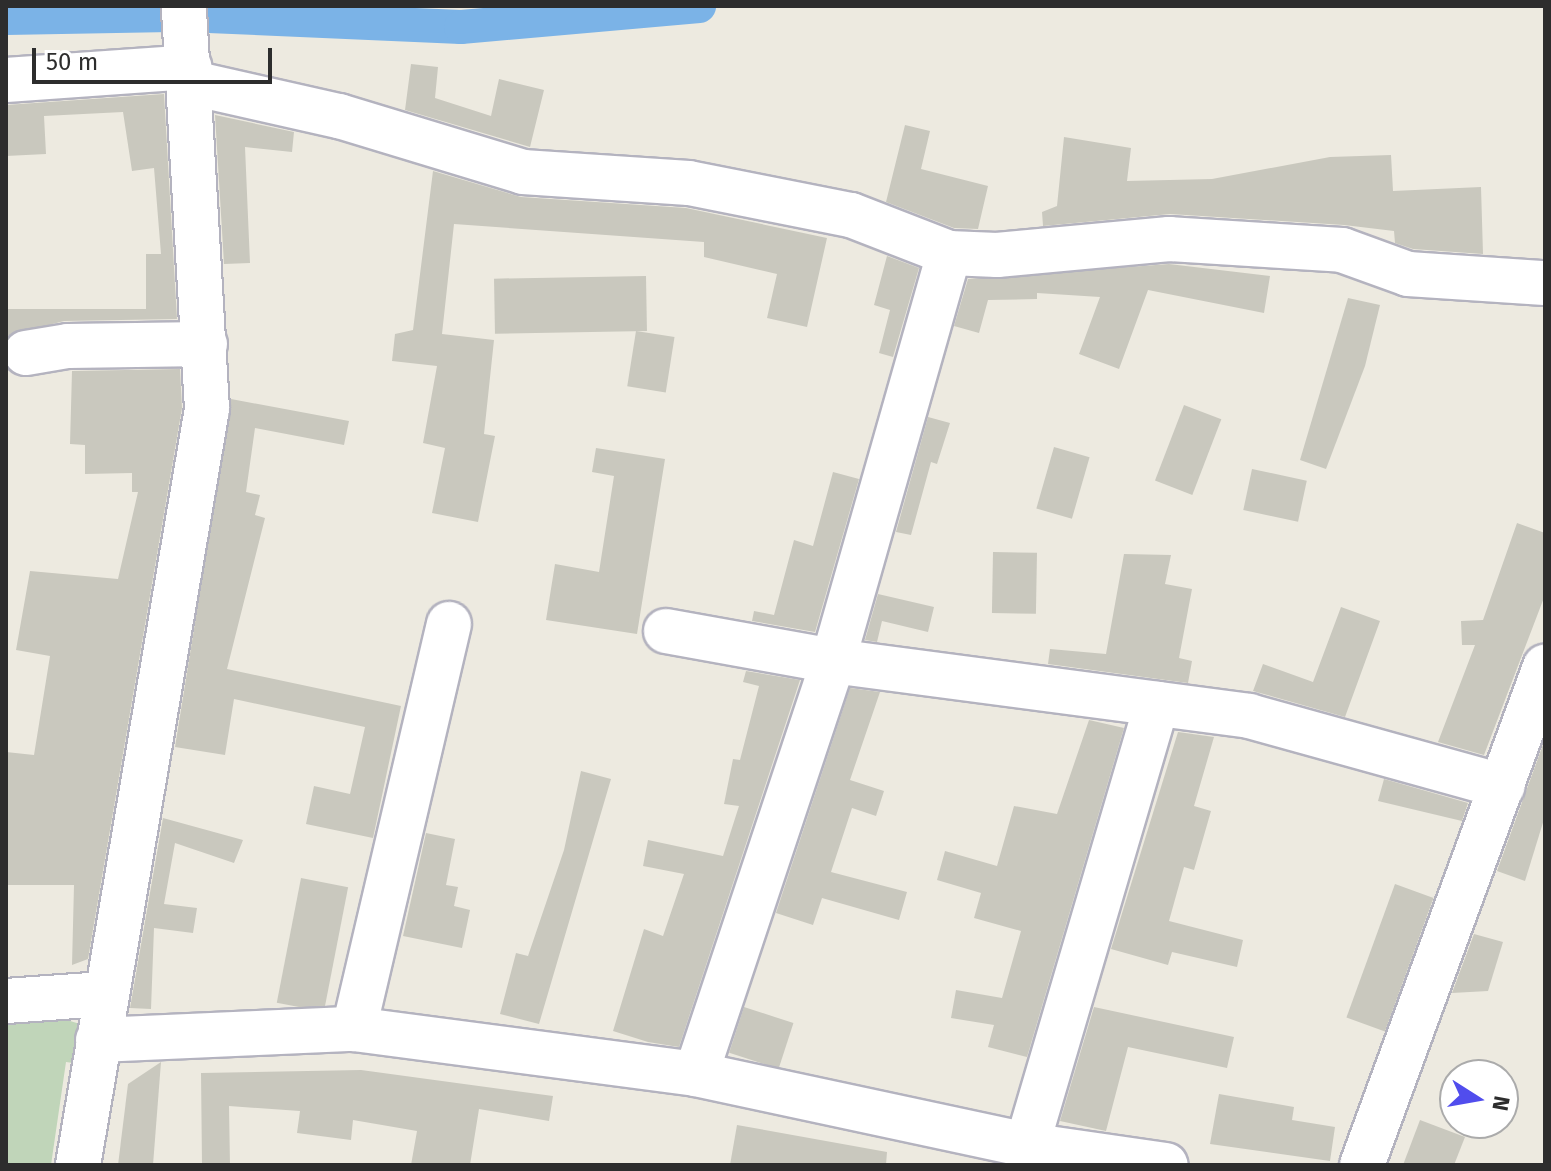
<!DOCTYPE html>
<style>
body{margin:0}
#map{position:relative;width:1551px;height:1171px;overflow:hidden;background:#edeae0;font-family:"Fira Sans",sans-serif}
div>[style]{position:absolute}
.cemetery>*{inset:0;background:#c0d5b9}
.canal>*{height:34px;margin:-17px;padding:0 17px;transform-origin:17px;border-radius:17px;background:#7bb3e7}
.building>*{inset:0;background:#c9c8be;transform-origin:0 0}
.roads{filter:drop-shadow(2px 0 #b4b3bf) drop-shadow(-2px 0 #b4b3bf) drop-shadow(0 2px #b4b3bf) drop-shadow(0 -2px #b4b3bf)}
.minor>*{height:44px;margin:-22px;padding:0 22px;transform-origin:22px;border-radius:22px;background:#fff}
span{translate:-50% -50%;white-space:nowrap;text-align:center;line-height:1.15;-webkit-text-stroke:6px #fff;paint-order:stroke}
.frame{position:absolute;inset:0;border:8px solid #2d2d2d;pointer-events:none}
.north{position:absolute;left:1439px;top:1059px;width:80px;height:80px;box-sizing:border-box;background:#fff;border:2px solid #ababab;border-radius:50%;rotate:101deg;font-size:22px;font-weight:700;line-height:32px;text-align:center;color:#2d2d2d}
.north::after{content:'';display:block;margin:auto;width:28px;height:36px;background:#514ded;clip-path:polygon(50% 0,100% 100%,50% 72%,0 100%)}
.scale{position:absolute;left:32px;top:48px;width:240px;height:36px;box-sizing:border-box;border:4px solid #2d2d2d;border-top:0;padding-left:10px;font-size:24px;line-height:28px;white-space:nowrap;color:#2d2d2d;-webkit-text-stroke:6px #fff;paint-order:stroke}
</style>
<div id="map">
<div class="cemetery">
<i style="clip-path:polygon(34px 1010px,80px 1024px,73px 1063px,66px 1062px,51px 1165px,6px 1165px,6px 1017px)"></i>
</div>
<div class="canal">
<i style="left:6px;top:18px;width:179px;rotate:-1deg"></i>
<i style="left:185px;top:15px;width:276px;rotate:2.5deg"></i>
<i style="left:461px;top:27px;width:239px;rotate:-5deg"></i>
</div>
<div class="building">
<i style="clip-path:polygon(411px 64px,438px 67px,435px 98px,491px 116px,499px 79px,544px 90px,530px 147px,405px 110px)"></i>
<i style="clip-path:polygon(164px 94px,177px 319px,64px 321px,6px 336px,6px 309px,146px 309px,146px 254px,161px 254px,154px 168px,132px 171px,123px 112px,44px 116px,46px 154px,6px 156px,6px 105px)"></i>
<i style="clip-path:polygon(215px 115px,294px 132px,292px 152px,245px 147px,250px 263px,224px 264px)"></i>
<i style="clip-path:polygon(905px 125px,930px 131px,921px 169px,988px 186px,978px 229px,954px 228px,886px 202px)"></i>
<i style="clip-path:polygon(1064px 137px,1131px 148px,1127px 181px,1212px 179px,1330px 157px,1391px 155px,1393px 191px,1481px 187px,1483px 254px,1413px 249px,1395px 243px,1394px 231px,1344px 225px,1170px 214px,1043px 226px,1042px 212px,1057px 206px)"></i>
<i style="clip-path:polygon(433px 171px,521px 197px,686px 208px,827px 238px,807px 327px,767px 318px,777px 274px,704px 257px,704px 242px,454px 224px,442px 334px,494px 340px,484px 434px,495px 436px,478px 522px,432px 513px,445px 448px,423px 443px,437px 366px,392px 361px,395px 334px,413px 330px)"></i>
<i style="clip-path:polygon(887px 256px,919px 268px,893px 357px,879px 353px,890px 310px,874px 305px)"></i>
<i style="clip-path:polygon(1169px 264px,1270px 276px,1264px 313px,1148px 290px,1119px 369px,1079px 354px,1100px 297px,1037px 293px,1037px 299px,988px 300px,979px 333px,954px 326px,968px 279px)"></i>
<i style="left:646px;top:276px;width:55px;height:152px;rotate:89deg"></i>
<i style="clip-path:polygon(1348px 298px,1380px 305px,1365px 366px,1326px 469px,1300px 460px)"></i>
<i style="left:636px;top:331px;width:39px;height:56px;rotate:9deg"></i>
<i style="clip-path:polygon(180px 369px,182px 408px,88px 959px,72px 965px,74px 885px,6px 885px,6px 752px,34px 755px,50px 656px,16px 650px,30px 571px,118px 579px,138px 492px,132px 492px,132px 473px,85px 474px,85px 445px,70px 444px,72px 371px)"></i>
<i style="clip-path:polygon(231px 399px,349px 421px,344px 445px,255px 428px,246px 492px,260px 495px,255px 515px,265px 518px,227px 669px,401px 706px,373px 838px,306px 824px,314px 786px,350px 794px,365px 727px,234px 699px,225px 755px,175px 747px)"></i>
<i style="left:1184px;top:405px;width:40px;height:81px;rotate:21deg"></i>
<i style="clip-path:polygon(928px 417px,950px 423px,937px 464px,931px 462px,911px 535px,896px 532px)"></i>
<i style="left:1054px;top:447px;width:37px;height:64px;rotate:16deg"></i>
<i style="clip-path:polygon(596px 448px,665px 459px,637px 634px,546px 620px,555px 564px,599px 572px,614px 476px,592px 472px)"></i>
<i style="left:1252px;top:469px;width:56px;height:42px;rotate:12deg"></i>
<i style="clip-path:polygon(833px 472px,859px 479px,815px 632px,752px 621px,754px 611px,774px 615px,794px 540px,813px 546px)"></i>
<i style="clip-path:polygon(1517px 523px,1545px 533px,1545px 595px,1484px 755px,1438px 742px,1475px 645px,1462px 645px,1461px 621px,1483px 620px)"></i>
<i style="left:993px;top:552px;width:44px;height:61px;rotate:1deg"></i>
<i style="clip-path:polygon(1124px 554px,1171px 555px,1165px 584px,1192px 589px,1179px 658px,1192px 661px,1188px 683px,1048px 664px,1050px 649px,1106px 654px)"></i>
<i style="clip-path:polygon(878px 594px,934px 607px,928px 632px,882px 621px,877px 642px,865px 640px)"></i>
<i style="clip-path:polygon(1341px 607px,1380px 621px,1345px 717px,1253px 691px,1263px 664px,1313px 682px)"></i>
<i style="clip-path:polygon(746px 671px,800px 680px,679px 1047px,648px 1042px,613px 1031px,644px 929px,663px 936px,684px 874px,643px 866px,648px 840px,723px 856px,739px 806px,724px 804px,733px 759px,740px 760px,759px 686px,743px 682px)"></i>
<i style="clip-path:polygon(850px 688px,880px 692px,850px 780px,884px 791px,876px 816px,852px 808px,831px 872px,907px 892px,899px 920px,822px 898px,813px 925px,776px 913px)"></i>
<i style="clip-path:polygon(1089px 720px,1124px 728px,1027px 1057px,988px 1047px,994px 1025px,951px 1018px,956px 990px,1002px 998px,1021px 931px,974px 918px,981px 893px,937px 880px,945px 851px,997px 866px,1014px 806px,1057px 814px)"></i>
<i style="clip-path:polygon(1178px 732px,1214px 737px,1194px 806px,1211px 811px,1194px 870px,1184px 867px,1169px 921px,1243px 940px,1237px 967px,1172px 952px,1168px 965px,1111px 949px)"></i>
<i style="clip-path:polygon(1545px 739px,1545px 816px,1525px 881px,1497px 871px)"></i>
<i style="clip-path:polygon(581px 771px,611px 779px,539px 1024px,500px 1014px,516px 953px,528px 956px,564px 850px)"></i>
<i style="clip-path:polygon(1384px 779px,1468px 803px,1462px 821px,1378px 801px)"></i>
<i style="clip-path:polygon(163px 818px,243px 840px,234px 863px,175px 843px,164px 904px,197px 908px,193px 933px,154px 928px,151px 1009px,130px 1008px)"></i>
<i style="clip-path:polygon(426px 833px,455px 839px,446px 885px,458px 887px,454px 906px,470px 910px,462px 948px,403px 936px)"></i>
<i style="left:301px;top:878px;width:48px;height:127px;rotate:11deg"></i>
<i style="left:1395px;top:884px;width:41px;height:142px;rotate:20deg"></i>
<i style="clip-path:polygon(1474px 934px,1503px 942px,1488px 991px,1452px 993px)"></i>
<i style="left:744px;top:1007px;width:52px;height:48px;rotate:18deg"></i>
<i style="clip-path:polygon(1094px 1007px,1234px 1037px,1227px 1068px,1128px 1047px,1106px 1131px,1060px 1121px)"></i>
<i style="clip-path:polygon(161px 1062px,153px 1165px,118px 1165px,128px 1084px)"></i>
<i style="clip-path:polygon(361px 1070px,553px 1096px,549px 1121px,479px 1109px,470px 1165px,411px 1165px,417px 1131px,353px 1120px,351px 1140px,297px 1133px,300px 1111px,229px 1106px,230px 1165px,202px 1165px,201px 1073px)"></i>
<i style="clip-path:polygon(1219px 1094px,1294px 1107px,1292px 1120px,1335px 1127px,1330px 1161px,1210px 1144px)"></i>
<i style="clip-path:polygon(1420px 1120px,1465px 1137px,1454px 1165px,1403px 1165px)"></i>
<i style="clip-path:polygon(737px 1125px,887px 1152px,886px 1165px,730px 1165px)"></i>
</div>
<div class="roads">
<div class="minor">
<i style="left:6px;top:80px;width:184px;rotate:-4deg"></i>
<i style="left:192px;top:83px;width:151px;rotate:12.7deg"></i>
<i style="left:339px;top:116px;width:192px;rotate:16.9deg"></i>
<i style="left:523px;top:172px;width:166px;rotate:3.8deg"></i>
<i style="left:689px;top:183px;width:165px;rotate:11.2deg"></i>
<i style="left:851px;top:215px;width:105px;rotate:21.2deg"></i>
<i style="left:949px;top:253px;width:48px;rotate:2.4deg"></i>
<i style="left:997px;top:255px;width:173px;rotate:-5.3deg"></i>
<i style="left:1169px;top:239px;width:173px;rotate:3.6deg"></i>
<i style="left:1342px;top:250px;width:70px;rotate:20deg"></i>
<i style="left:1408px;top:274px;width:137px;rotate:3.8deg"></i>
<i style="left:26px;top:353px;width:43px;rotate:-9.5deg"></i>
<i style="left:68px;top:346px;width:137px;rotate:-0.8deg"></i>
<i style="left:666px;top:631px;width:170px;rotate:10.2deg"></i>
<i style="left:833px;top:661px;width:420px;rotate:7.5deg"></i>
<i style="left:1249px;top:716px;width:263px;rotate:15.5deg"></i>
<i style="left:6px;top:1001px;width:98px;rotate:-4.1deg"></i>
<i style="left:354px;top:1029px;width:416px;rotate:-76.8deg"></i>
<i style="left:98px;top:1040px;width:256px;rotate:-2.5deg"></i>
<i style="left:354px;top:1029px;width:345px;rotate:7.5deg"></i>
<i style="left:696px;top:1074px;width:339px;rotate:12.1deg"></i>
<i style="left:1027px;top:1145px;width:140px;rotate:8.2deg"></i>
<i style="left:696px;top:1074px;width:435px;rotate:-71.6deg"></i>
<i style="left:833px;top:661px;width:424px;rotate:-74.1deg"></i>
<i style="left:1027px;top:1145px;width:460px;rotate:-73.6deg"></i>
<i style="left:78px;top:1165px;width:767px;rotate:-80.32deg"></i>
<i style="left:207px;top:409px;width:404px;rotate:-93.3deg"></i>
<i style="left:1362px;top:1165px;width:531px;rotate:-69.82deg"></i>
</div>
</div>
<div class="frame"></div>
<div class="north">N</div>
<div class="scale">50 m</div>
</div>
